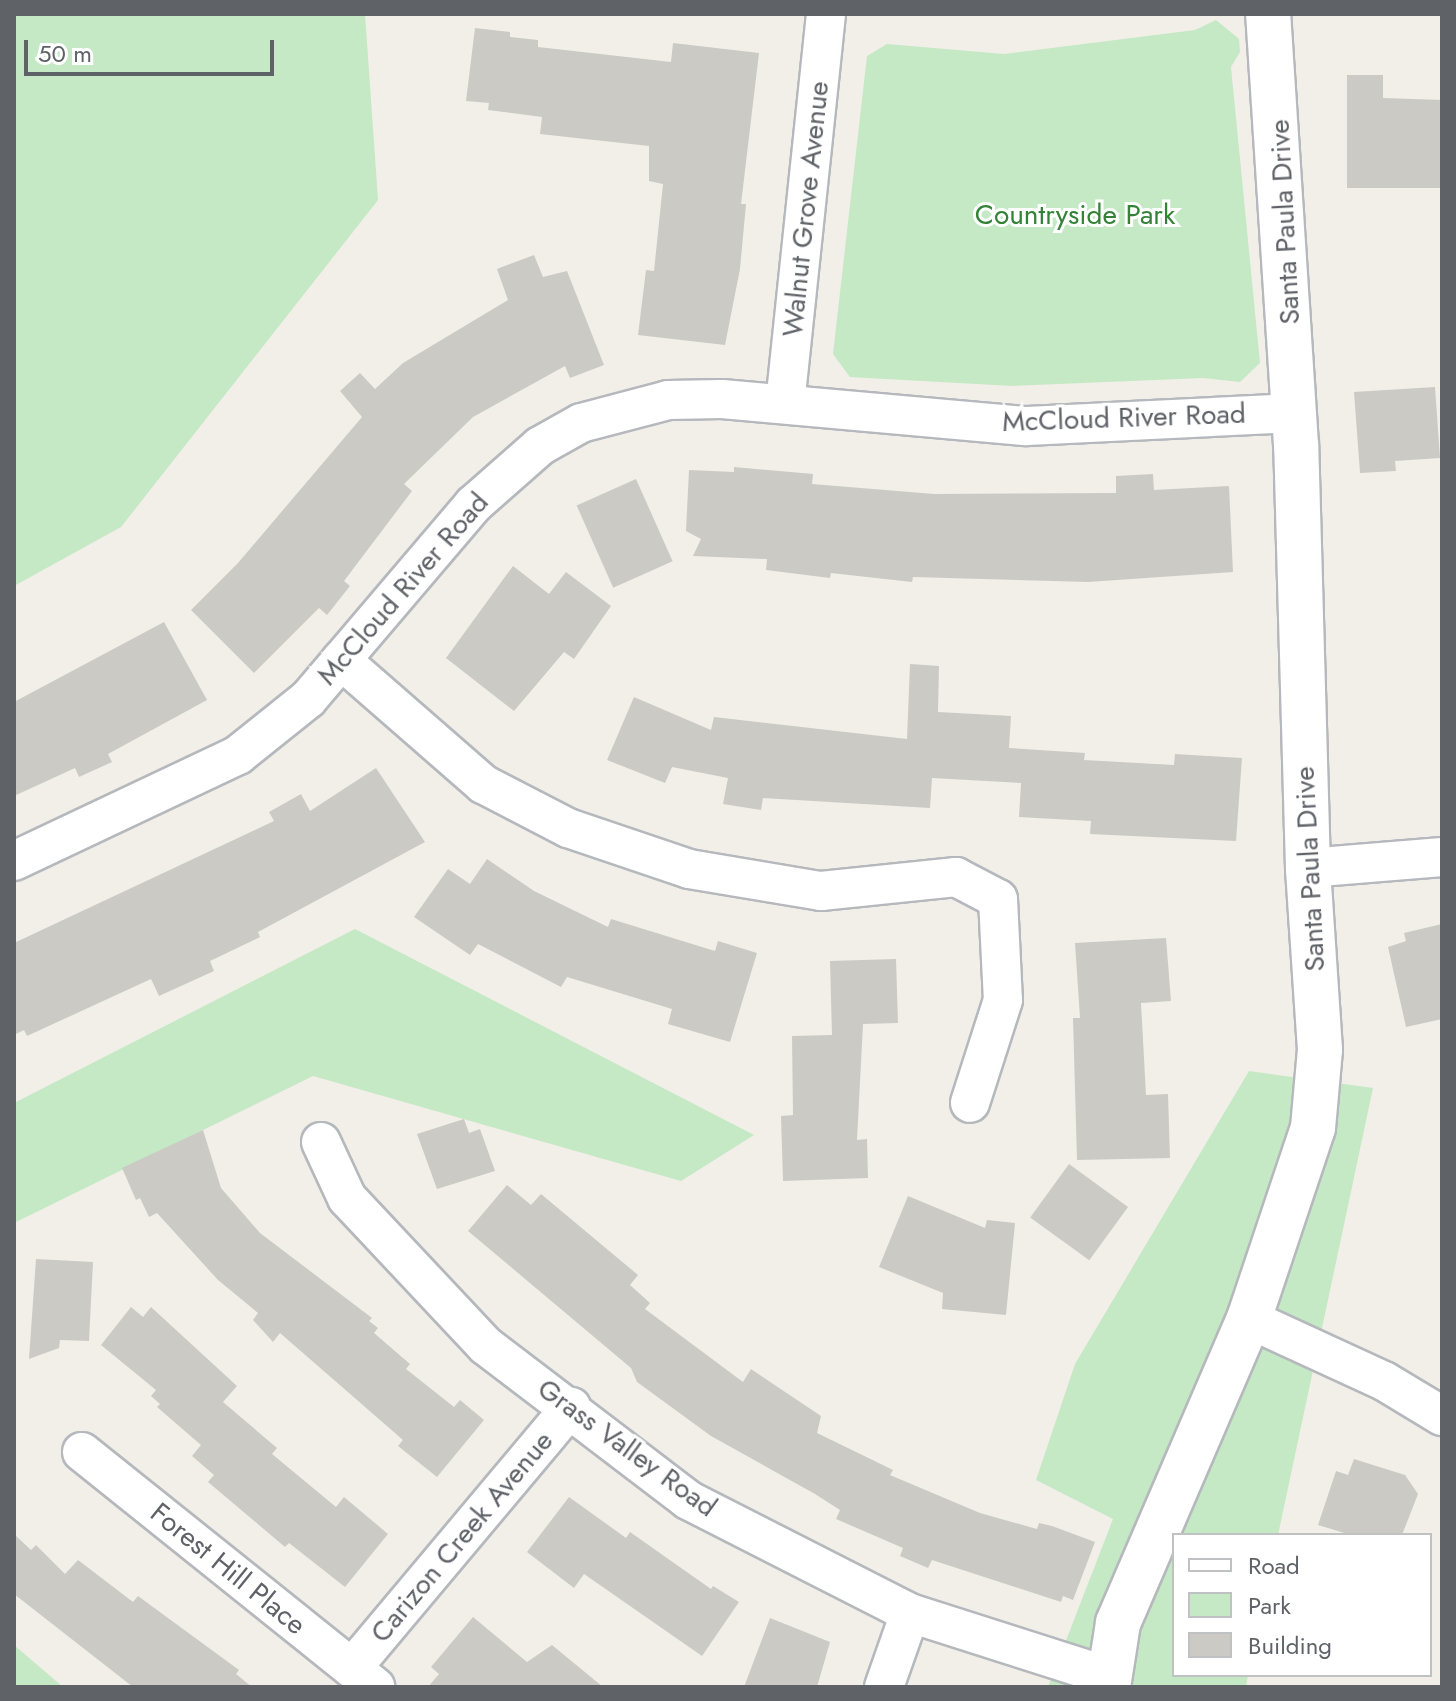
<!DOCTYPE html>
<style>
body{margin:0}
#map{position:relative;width:1456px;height:1701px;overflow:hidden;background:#f1efe8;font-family:Jost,sans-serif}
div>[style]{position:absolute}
.green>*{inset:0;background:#c5e8c5}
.building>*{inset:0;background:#cccac5;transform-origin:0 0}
.roads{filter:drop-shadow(2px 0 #b5b8bc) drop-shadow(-2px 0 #b5b8bc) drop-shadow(0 2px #b5b8bc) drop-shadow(0 -2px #b5b8bc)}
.minor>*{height:38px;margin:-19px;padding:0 19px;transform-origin:19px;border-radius:19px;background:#fff}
.tertiary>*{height:44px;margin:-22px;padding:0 22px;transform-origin:22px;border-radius:22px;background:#fff}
span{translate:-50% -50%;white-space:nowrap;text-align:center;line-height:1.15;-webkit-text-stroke:6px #fff;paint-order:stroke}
.street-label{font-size:28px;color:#5f6368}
.park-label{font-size:28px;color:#348238}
.frame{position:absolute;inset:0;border:16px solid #5f6368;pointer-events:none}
.legend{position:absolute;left:1172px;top:1533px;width:260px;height:144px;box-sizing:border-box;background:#fff;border:2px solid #bfc1c3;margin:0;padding:10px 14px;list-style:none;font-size:24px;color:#5f6368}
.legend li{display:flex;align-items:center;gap:16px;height:40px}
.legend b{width:40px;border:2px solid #bfc1c3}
.scale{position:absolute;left:24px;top:40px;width:250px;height:36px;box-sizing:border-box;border:4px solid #5f6368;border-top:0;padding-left:10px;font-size:24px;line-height:28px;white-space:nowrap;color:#5f6368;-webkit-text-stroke:6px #fff;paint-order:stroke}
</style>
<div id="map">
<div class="green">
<i style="clip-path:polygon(14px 14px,365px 14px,378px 200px,121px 527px,14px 586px)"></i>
<i style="clip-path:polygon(1216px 20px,1239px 39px,1240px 52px,1231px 67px,1260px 363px,1240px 382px,1203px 378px,1013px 386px,850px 377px,833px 354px,867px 56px,887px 44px,1004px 54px,1195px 30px)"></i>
<i style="clip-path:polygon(355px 929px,754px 1135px,681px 1181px,313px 1076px,14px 1223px,14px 1103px)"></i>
<i style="clip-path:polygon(1249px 1071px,1373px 1088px,1278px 1535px,1174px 1535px,1174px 1675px,1248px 1675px,1246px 1687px,1048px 1687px,1113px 1519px,1036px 1480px,1075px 1364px)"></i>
<i style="clip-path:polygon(14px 1645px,63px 1687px,14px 1687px)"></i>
</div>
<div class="building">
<i style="clip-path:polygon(475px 28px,510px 32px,510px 37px,538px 40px,538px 47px,671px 62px,673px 43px,759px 53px,741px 204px,746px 204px,740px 269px,725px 345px,638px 335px,646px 270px,654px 271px,663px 184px,649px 181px,649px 146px,540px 134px,542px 117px,488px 110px,489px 103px,466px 101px)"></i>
<i style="clip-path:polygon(1347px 75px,1383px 75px,1383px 98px,1442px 100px,1442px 188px,1347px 188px)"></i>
<i style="clip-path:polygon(534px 255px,543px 277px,567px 271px,604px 365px,570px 378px,565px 366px,473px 417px,404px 484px,412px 491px,344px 581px,350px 586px,327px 615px,319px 608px,254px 673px,191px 610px,238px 563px,362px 417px,340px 391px,360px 373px,375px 389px,403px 363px,508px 300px,497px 269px)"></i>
<i style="clip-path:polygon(1435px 387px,1440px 458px,1395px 461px,1396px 471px,1360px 473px,1354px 392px)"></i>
<i style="clip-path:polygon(734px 467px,813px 474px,812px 484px,934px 494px,1116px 493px,1116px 476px,1153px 474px,1154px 490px,1229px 486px,1233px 572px,1088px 582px,913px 577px,912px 582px,831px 573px,830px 578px,766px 570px,767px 559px,693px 556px,701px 539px,686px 531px,689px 470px,734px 472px)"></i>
<i style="left:636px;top:479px;width:90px;height:65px;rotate:66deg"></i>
<i style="clip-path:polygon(513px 566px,549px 594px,566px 572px,611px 606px,574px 659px,564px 652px,514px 711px,446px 658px)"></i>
<i style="clip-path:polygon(164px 622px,207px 700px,108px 754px,112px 762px,79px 777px,75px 768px,14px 796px,14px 702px)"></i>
<i style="clip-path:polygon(910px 664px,939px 666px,938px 712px,1011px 716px,1009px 748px,1085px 753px,1084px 760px,1174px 765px,1175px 754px,1242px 758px,1236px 841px,1090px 834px,1091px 821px,1019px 817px,1021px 783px,932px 778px,930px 808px,763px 798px,761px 810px,723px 804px,728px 778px,672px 767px,665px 783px,607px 760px,634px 697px,711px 730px,714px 717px,907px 739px)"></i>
<i style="clip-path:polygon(376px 768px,425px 842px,258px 932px,260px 937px,210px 961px,214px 971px,159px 996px,151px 979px,27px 1036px,24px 1030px,14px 1035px,14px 943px,274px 821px,269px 812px,301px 794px,310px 811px)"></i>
<i style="clip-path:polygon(487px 859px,534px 891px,608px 927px,611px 919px,715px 951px,718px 941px,757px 953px,730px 1042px,668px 1024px,672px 1009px,567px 977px,561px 987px,478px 944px,470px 955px,414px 917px,448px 869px,470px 884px)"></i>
<i style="clip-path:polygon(1442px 924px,1442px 1019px,1406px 1027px,1388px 947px,1406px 941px,1404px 933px)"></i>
<i style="clip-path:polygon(1166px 938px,1171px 1001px,1141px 1003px,1146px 1095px,1168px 1094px,1170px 1158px,1077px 1160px,1073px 1018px,1080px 1018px,1075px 943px)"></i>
<i style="clip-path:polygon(896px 959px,898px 1023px,863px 1024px,857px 1140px,867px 1139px,868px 1178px,783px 1181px,781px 1116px,793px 1115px,792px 1036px,832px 1035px,830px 961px)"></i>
<i style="clip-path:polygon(464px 1119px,469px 1133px,480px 1129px,495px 1171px,437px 1189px,417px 1134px)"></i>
<i style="clip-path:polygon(203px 1130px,221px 1188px,260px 1233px,372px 1318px,369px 1321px,378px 1328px,374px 1333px,410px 1364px,406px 1369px,454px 1407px,460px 1400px,484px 1420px,437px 1477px,398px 1446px,403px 1440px,280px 1333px,273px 1342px,253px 1320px,258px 1313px,218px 1280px,157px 1213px,149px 1217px,140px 1198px,136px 1200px,122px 1168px)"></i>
<i style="left:1069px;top:1164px;width:73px;height:66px;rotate:36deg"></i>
<i style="clip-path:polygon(507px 1185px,531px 1205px,541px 1194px,638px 1275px,630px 1285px,650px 1303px,645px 1309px,743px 1382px,751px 1369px,821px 1416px,817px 1433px,893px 1470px,890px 1475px,980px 1513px,1037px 1529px,1039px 1523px,1052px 1526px,1095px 1542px,1073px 1600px,1063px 1596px,1061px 1602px,932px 1560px,928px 1568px,900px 1556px,903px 1548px,836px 1519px,840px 1510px,815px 1494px,711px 1436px,637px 1382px,631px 1368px,468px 1231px)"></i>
<i style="clip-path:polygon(908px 1196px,985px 1228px,987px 1220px,1015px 1223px,1006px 1315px,942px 1309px,943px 1293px,879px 1267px)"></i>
<i style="clip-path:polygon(36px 1259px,93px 1262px,89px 1341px,60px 1340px,59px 1348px,29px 1359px)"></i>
<i style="clip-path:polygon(131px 1307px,143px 1317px,151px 1307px,237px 1386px,223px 1402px,277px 1448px,272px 1454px,336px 1507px,344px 1497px,388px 1534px,345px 1587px,289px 1543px,285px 1547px,208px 1482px,214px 1475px,192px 1456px,201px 1445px,157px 1407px,160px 1404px,151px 1396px,156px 1390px,101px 1345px)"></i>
<i style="clip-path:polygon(1354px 1459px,1405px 1475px,1418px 1494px,1402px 1535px,1351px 1535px,1318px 1525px,1336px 1471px,1348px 1475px)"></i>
<i style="clip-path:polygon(569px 1497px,626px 1538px,630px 1532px,711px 1589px,713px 1586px,739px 1602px,702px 1656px,584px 1574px,574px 1588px,527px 1552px)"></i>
<i style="clip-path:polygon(14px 1534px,31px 1550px,36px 1545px,65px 1574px,78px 1560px,133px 1602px,138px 1596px,239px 1670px,236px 1674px,252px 1687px,133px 1687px,14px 1594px)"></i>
<i style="clip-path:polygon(473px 1617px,527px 1662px,552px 1645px,603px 1687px,428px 1687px,439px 1674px,431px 1667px)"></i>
<i style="clip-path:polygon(770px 1618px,830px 1642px,817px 1687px,744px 1687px)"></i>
</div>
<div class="roads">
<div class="minor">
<i style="left:785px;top:404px;width:392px;rotate:-84deg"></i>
<i style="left:341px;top:660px;width:189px;rotate:41.1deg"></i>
<i style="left:483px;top:784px;width:96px;rotate:27.4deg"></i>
<i style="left:568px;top:828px;width:128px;rotate:18.7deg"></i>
<i style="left:689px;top:869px;width:134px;rotate:9.5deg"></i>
<i style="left:821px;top:891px;width:136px;rotate:-5.9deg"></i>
<i style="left:956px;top:877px;width:47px;rotate:27.6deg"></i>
<i style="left:998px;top:899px;width:101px;rotate:87.2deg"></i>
<i style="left:1003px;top:1000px;width:108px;rotate:107.8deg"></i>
<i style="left:14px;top:861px;width:248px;rotate:-25.3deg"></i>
<i style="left:238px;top:755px;width:90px;rotate:-38.7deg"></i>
<i style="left:308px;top:699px;width:255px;rotate:-49.6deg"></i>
<i style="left:473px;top:505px;width:89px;rotate:-41.4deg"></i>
<i style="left:540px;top:446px;width:47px;rotate:-29.3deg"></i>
<i style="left:581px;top:423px;width:90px;rotate:-14.8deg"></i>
<i style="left:668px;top:400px;width:54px;rotate:-1.1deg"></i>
<i style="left:722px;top:399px;width:306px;rotate:5.1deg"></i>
<i style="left:1027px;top:426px;width:268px;rotate:-2.8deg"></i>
<i style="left:1308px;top:868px;width:134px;rotate:-4.7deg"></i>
<i style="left:321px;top:1142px;width:62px;rotate:65.1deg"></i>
<i style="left:347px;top:1198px;width:203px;rotate:46.8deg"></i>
<i style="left:486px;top:1346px;width:254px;rotate:37.3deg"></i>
<i style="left:688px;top:1500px;width:249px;rotate:27deg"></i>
<i style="left:910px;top:1613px;width:208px;rotate:17.7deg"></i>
<i style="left:1249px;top:1319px;width:149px;rotate:24.7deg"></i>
<i style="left:1384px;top:1381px;width:68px;rotate:31.1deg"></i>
<i style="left:82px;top:1452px;width:376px;rotate:38.7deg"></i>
<i style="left:352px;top:1668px;width:341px;rotate:-50deg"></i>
<i style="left:884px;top:1687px;width:78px;rotate:-70.6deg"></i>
</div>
<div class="tertiary">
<i style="left:1108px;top:1687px;width:65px;rotate:-81.1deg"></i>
<i style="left:1118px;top:1623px;width:331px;rotate:-66.7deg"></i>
<i style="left:1249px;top:1319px;width:201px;rotate:-71.5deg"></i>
<i style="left:1313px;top:1128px;width:78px;rotate:-84.9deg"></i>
<i style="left:1320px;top:1050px;width:182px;rotate:-93.8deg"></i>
<i style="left:1308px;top:868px;width:423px;rotate:-91.6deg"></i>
<i style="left:1296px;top:445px;width:432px;rotate:-93.7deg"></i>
</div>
</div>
<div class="street-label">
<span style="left:806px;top:209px;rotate:-84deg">Walnut Grove Avenue</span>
<span style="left:1285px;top:222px;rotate:-93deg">Santa Paula Drive</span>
<span style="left:1124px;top:418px;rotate:-2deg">McCloud River Road</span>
<span style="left:403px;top:589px;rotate:-49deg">McCloud River Road</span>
<span style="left:1310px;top:869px;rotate:-93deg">Santa Paula Drive</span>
<span style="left:627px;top:1448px;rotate:36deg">Grass Valley Road</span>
<span style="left:462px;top:1537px;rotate:-50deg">Carizon Creek Avenue</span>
<span style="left:228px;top:1569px;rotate:39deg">Forest Hill Place</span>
</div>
<div class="park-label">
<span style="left:1075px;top:215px">Countryside Park</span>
</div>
<div class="frame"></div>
<ul class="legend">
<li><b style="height:10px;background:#fff"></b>Road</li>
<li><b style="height:22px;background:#c5e8c5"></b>Park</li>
<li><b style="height:22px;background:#cccac5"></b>Building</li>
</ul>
<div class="scale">50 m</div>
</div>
